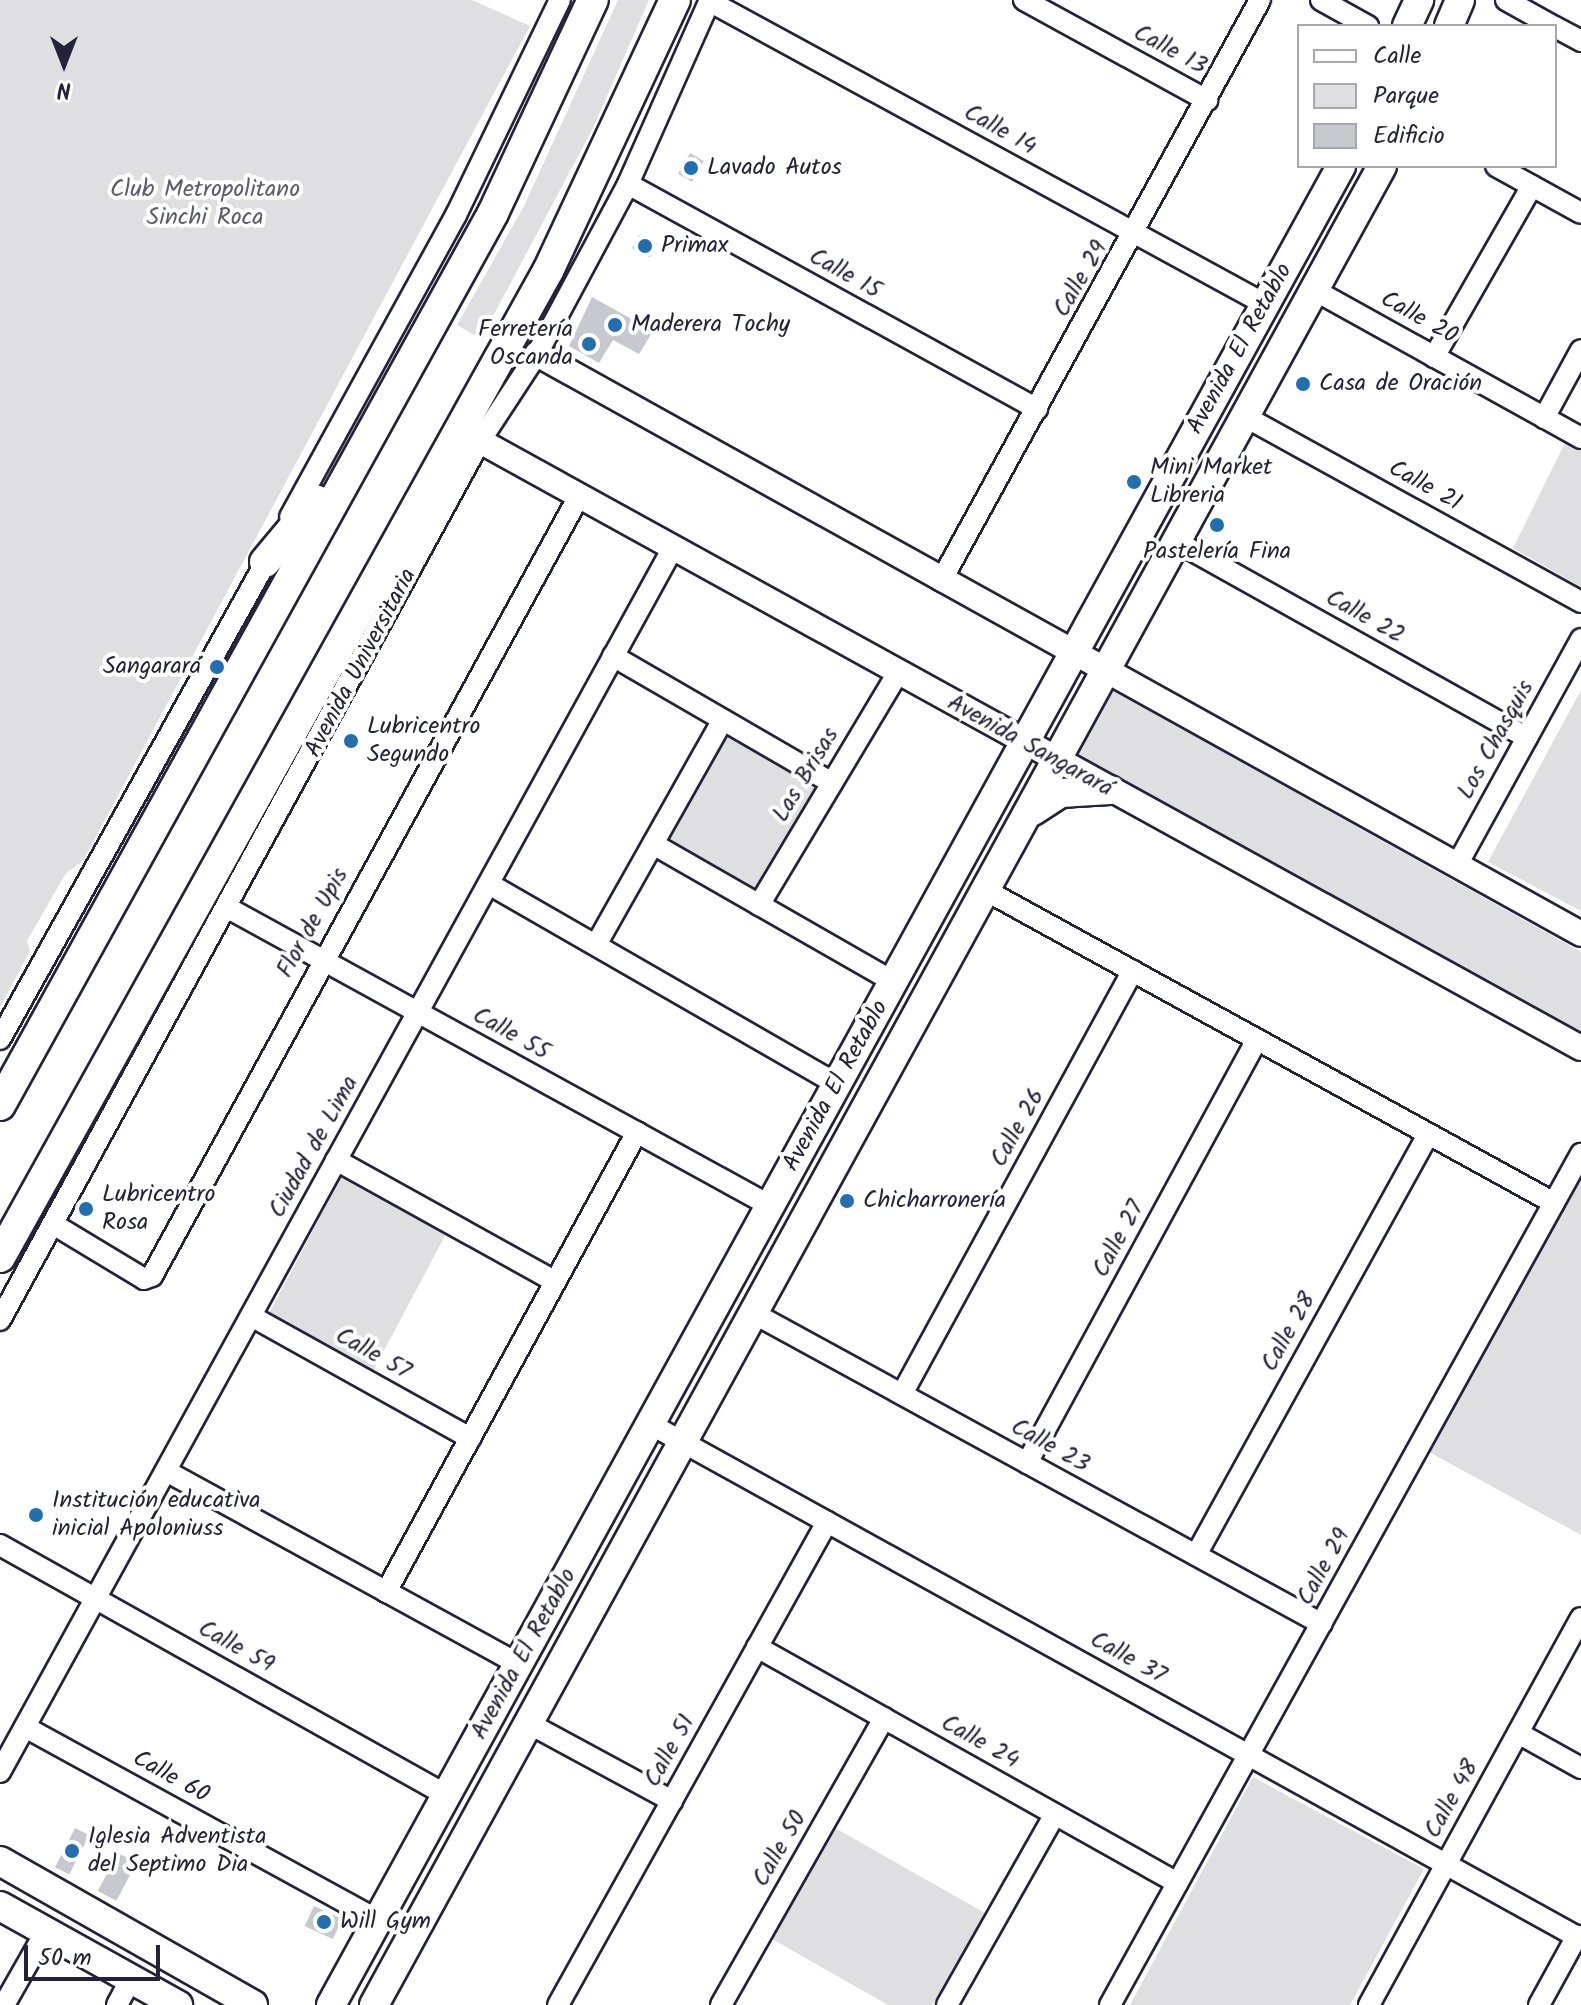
<!DOCTYPE html>
<meta charset="utf-8">
<style>
body{margin:0}
#map{position:relative;width:1581px;height:2005px;overflow:hidden;background:#fff;font-family:Kalam,sans-serif}
div>[style]{position:absolute}
.green>*{inset:0;background:#dfdfe2;transform-origin:0 0}
.building>*{inset:0;background:#c8c8cf;transform-origin:0 0}
.roads{filter:drop-shadow(2px 0 #22223b) drop-shadow(-2px 0 #22223b) drop-shadow(0 2px #22223b) drop-shadow(0 -2px #22223b)}
.minor>*{height:20px;margin:-10px;padding:0 10px;transform-origin:10px;border-radius:10px;background:#fff}
.tertiary>*{height:24px;margin:-12px;padding:0 12px;transform-origin:12px;border-radius:12px;background:#fff}
.secondary>*{height:28px;margin:-14px;padding:0 14px;transform-origin:14px;border-radius:14px;background:#fff}
.primary>*{height:30px;margin:-15px;padding:0 15px;transform-origin:15px;border-radius:15px;background:#fff}
.dots>*{width:22px;height:22px;translate:-50% -50%;box-sizing:border-box;border:4px solid #fff;border-radius:50%}
span{translate:-50% -50%;white-space:nowrap;text-align:center;line-height:1.15;-webkit-text-stroke:8px #fff;paint-order:stroke}
.street-label{font-size:24px;color:#22223b}
.poi-label{font-size:24px;color:#22223b}
.left{translate:0 -50%;text-align:left}
.right{translate:-100% -50%;text-align:right}
.park-label{font-size:24px;color:#5b5b6d}
.legend{position:absolute;left:1297px;top:24px;width:260px;height:144px;box-sizing:border-box;background:#fff;border:2px solid #a7a7b1;margin:0;padding:10px 14px;list-style:none;font-size:24px;color:#22223b}
.legend li{display:flex;align-items:center;gap:16px;height:40px}
.legend b{width:40px;border:2px solid #a7a7b1}
.north{position:absolute;left:24px;top:24px;width:80px;height:80px;-webkit-text-stroke:6px #fff;paint-order:stroke;rotate:180deg;font-size:22px;font-weight:700;line-height:32px;text-align:center;color:#22223b}
.north::after{content:'';display:block;margin:auto;width:28px;height:36px;background:#22223b;clip-path:polygon(50% 0,100% 100%,50% 72%,0 100%)}
.scale{position:absolute;left:24px;top:1945px;width:136px;height:36px;box-sizing:border-box;border:4px solid #22223b;border-top:0;padding-left:10px;font-size:24px;line-height:28px;white-space:nowrap;color:#22223b;-webkit-text-stroke:6px #fff;paint-order:stroke}
</style>
<div id="map">
<div class="green">
<i style="clip-path:polygon(0 0,472px 0,530px 26px,83px 861px,66px 873px,27px 941px,30px 951px,0 1007px)"></i>
<i style="clip-path:polygon(618px 0,649px 0,593px 128px,481px 339px,457px 325px,524px 206px)"></i>
<i style="clip-path:polygon(1566px 441px,1581px 450px,1581px 587px,1513px 548px)"></i>
<i style="clip-path:polygon(1109px 688px,1581px 952px,1581px 1033px,1073px 757px)"></i>
<i style="clip-path:polygon(1581px 690px,1581px 911px,1488px 862px)"></i>
<i style="left:726px;top:732px;width:108px;height:123px;rotate:31deg"></i>
<i style="left:342px;top:1176px;width:119px;height:157px;rotate:28deg"></i>
<i style="clip-path:polygon(1581px 1177px,1581px 1535px,1429px 1452px)"></i>
<i style="clip-path:polygon(1253px 1777px,1424px 1869px,1350px 2005px,1130px 2005px)"></i>
<i style="clip-path:polygon(835px 1828px,985px 1913px,932px 2005px,888px 2005px,772px 1939px)"></i>
</div>
<div class="building">
<i style="left:690px;top:153px;width:16px;height:24px;rotate:30deg"></i>
<i style="left:639px;top:235px;width:20px;height:15px;rotate:27deg"></i>
<i style="clip-path:polygon(592px 297px,653px 331px,639px 354px,613px 340px,599px 363px,569px 346px)"></i>
<i style="left:75px;top:1828px;width:16px;height:44px;rotate:27deg"></i>
<i style="left:118px;top:1853px;width:21px;height:43px;rotate:28deg"></i>
<i style="left:314px;top:1906px;width:31px;height:22px;rotate:25deg"></i>
</div>
<div class="roads">
<div class="minor">
<i style="left:1024px;top:0;width:209px;rotate:28.7deg"></i>
<i style="left:1321px;top:0;width:54px;rotate:29deg"></i>
<i style="left:1506px;top:0;width:54px;rotate:29deg"></i>
<i style="left:709px;top:1px;width:633px;rotate:28.59deg"></i>
<i style="left:1555px;top:27px;width:30px;rotate:28deg"></i>
<i style="left:1496px;top:166px;width:97px;rotate:28.9deg"></i>
<i style="left:628px;top:184px;width:467px;rotate:28.8deg"></i>
<i style="left:1316px;top:291px;width:303px;rotate:29deg"></i>
<i style="left:1434px;top:357px;width:197px;rotate:-60.2deg"></i>
<i style="left:1244px;top:416px;width:385px;rotate:28.9deg"></i>
<i style="left:1544px;top:418px;width:77px;rotate:-61.4deg"></i>
<i style="left:290px;top:517px;width:345px;rotate:-61.2deg"></i>
<i style="left:456px;top:215px;width:239px;rotate:-64.2deg"></i>
<i style="left:1177px;top:542px;width:401px;rotate:29.2deg"></i>
<i style="left:941px;top:581px;width:663px;rotate:-61.23deg"></i>
<i style="left:613px;top:656px;width:253px;rotate:30.1deg"></i>
<i style="left:653px;top:844px;width:278px;rotate:29.8deg"></i>
<i style="left:1457px;top:865px;width:258px;rotate:-61.2deg"></i>
<i style="left:489px;top:884px;width:404px;rotate:29.9deg"></i>
<i style="left:987px;top:891px;width:647px;rotate:28.82deg"></i>
<i style="left:759px;top:905px;width:270px;rotate:-59.1deg"></i>
<i style="left:228px;top:908px;width:617px;rotate:28.77deg"></i>
<i style="left:596px;top:945px;width:258px;rotate:-60.6deg"></i>
<i style="left:0;top:1039px;width:556px;rotate:-60.86deg"></i>
<i style="left:336px;top:1160px;width:249px;rotate:29deg"></i>
<i style="left:53px;top:1224px;width:106px;rotate:31.1deg"></i>
<i style="left:144px;top:1279px;width:9px;rotate:-21deg"></i>
<i style="left:152px;top:1276px;width:889px;rotate:-61.3deg"></i>
<i style="left:753px;top:1313px;width:648px;rotate:28.66deg"></i>
<i style="left:251px;top:1316px;width:251px;rotate:29.1deg"></i>
<i style="left:0;top:1320px;width:1002px;rotate:-61.36deg"></i>
<i style="left:480px;top:441px;width:104px;rotate:-56.8deg"></i>
<i style="left:537px;top:354px;width:193px;rotate:-61.8deg"></i>
<i style="left:628px;top:184px;width:201px;rotate:-66deg"></i>
<i style="left:902px;top:1394px;width:482px;rotate:-61.4deg"></i>
<i style="left:650px;top:1424px;width:1064px;rotate:28.95deg"></i>
<i style="left:1027px;top:1463px;width:482px;rotate:-61.5deg"></i>
<i style="left:166px;top:1471px;width:401px;rotate:28.7deg"></i>
<i style="left:0;top:1545px;width:511px;rotate:29.27deg"></i>
<i style="left:1196px;top:1555px;width:481px;rotate:-61.1deg"></i>
<i style="left:386px;top:1592px;width:524px;rotate:-61.38deg"></i>
<i style="left:757px;top:1647px;width:482px;rotate:29.3deg"></i>
<i style="left:528px;top:1723px;width:164px;rotate:28.4deg"></i>
<i style="left:25px;top:1727px;width:401px;rotate:28.7deg"></i>
<i style="left:1518px;top:1733px;width:72px;rotate:29.1deg"></i>
<i style="left:0;top:1772px;width:1397px;rotate:-61.2deg"></i>
<i style="left:4px;top:2005px;width:85px;rotate:-60.4deg"></i>
<i style="left:117px;top:2005px;width:30px;rotate:-62deg"></i>
<i style="left:558px;top:2005px;width:553px;rotate:-60.88deg"></i>
<i style="left:721px;top:2005px;width:330px;rotate:-60.4deg"></i>
<i style="left:947px;top:2005px;width:219px;rotate:-60.5deg"></i>
<i style="left:1110px;top:2005px;width:973px;rotate:-61.04deg"></i>
<i style="left:1369px;top:2005px;width:441px;rotate:-61.3deg"></i>
<i style="left:1539px;top:2005px;width:79px;rotate:-61.2deg"></i>
</div>
<div class="tertiary">
<i style="left:537px;top:354px;width:1194px;rotate:29.05deg"></i>
<i style="left:480px;top:441px;width:1257px;rotate:28.87deg"></i>
</div>
<div class="secondary">
<i style="left:1407px;top:26px;width:29px;rotate:-65deg"></i>
<i style="left:1449px;top:26px;width:28px;rotate:-67deg"></i>
<i style="left:1033px;top:811px;width:33px;rotate:-33deg"></i>
<i style="left:1061px;top:793px;width:49px;rotate:-3.5deg"></i>
<i style="left:0;top:1861px;width:291px;rotate:29.6deg"></i>
<i style="left:0;top:1906px;width:204px;rotate:29.1deg"></i>
<i style="left:331px;top:2005px;width:2098px;rotate:-61.22deg"></i>
<i style="left:374px;top:2005px;width:2097px;rotate:-61.27deg"></i>
</div>
<div class="primary">
<i style="left:265px;top:562px;width:80px;rotate:-50.1deg"></i>
<i style="left:0;top:1105px;width:1019px;rotate:-61.07deg"></i>
<i style="left:493px;top:213px;width:235px;rotate:-64.9deg"></i>
<i style="left:0;top:1257px;width:1128px;rotate:-60.94deg"></i>
<i style="left:548px;top:271px;width:299px;rotate:-64.9deg"></i>
</div>
</div>
<div class="dots">
<i style="left:691px;top:168px;background:#1f6fb2"></i>
<i style="left:645px;top:246px;background:#1f6fb2"></i>
<i style="left:615px;top:325px;background:#1f6fb2"></i>
<i style="left:589px;top:344px;background:#1f6fb2"></i>
<i style="left:1303px;top:384px;background:#1f6fb2"></i>
<i style="left:1134px;top:482px;background:#1f6fb2"></i>
<i style="left:1217px;top:525px;background:#1f6fb2"></i>
<i style="left:217px;top:667px;background:#1f6fb2"></i>
<i style="left:351px;top:741px;background:#1f6fb2"></i>
<i style="left:847px;top:1201px;background:#1f6fb2"></i>
<i style="left:86px;top:1209px;background:#1f6fb2"></i>
<i style="left:36px;top:1515px;background:#1f6fb2"></i>
<i style="left:72px;top:1851px;background:#1f6fb2"></i>
<i style="left:324px;top:1922px;background:#1f6fb2"></i>
</div>
<div class="street-label">
<span style="left:1170px;top:50px;rotate:28deg">Calle 13</span>
<span style="left:1000px;top:130px;rotate:29deg">Calle 14</span>
<span style="left:845px;top:274px;rotate:29deg">Calle 15</span>
<span style="left:1081px;top:279px;rotate:-60deg">Calle 29</span>
<span style="left:1419px;top:318px;rotate:29deg">Calle 20</span>
<span style="left:1240px;top:349px;rotate:-61deg">Avenida El Retablo</span>
<span style="left:1425px;top:486px;rotate:29deg">Calle 21</span>
<span style="left:1365px;top:617px;rotate:29deg">Calle 22</span>
<span style="left:361px;top:663px;rotate:-62deg">Avenida Universitaria</span>
<span style="left:1496px;top:740px;rotate:-61deg">Los Chasquis</span>
<span style="left:1030px;top:746px;rotate:29deg">Avenida Sangarará</span>
<span style="left:806px;top:775px;rotate:-59deg">Las Brisas</span>
<span style="left:313px;top:923px;rotate:-61deg">Flor de Upis</span>
<span style="left:511px;top:1034px;rotate:29deg">Calle 55</span>
<span style="left:836px;top:1086px;rotate:-61deg">Avenida El Retablo</span>
<span style="left:1018px;top:1128px;rotate:-61deg">Calle 26</span>
<span style="left:314px;top:1147px;rotate:-61deg">Ciudad de Lima</span>
<span style="left:1119px;top:1239px;rotate:-62deg">Calle 27</span>
<span style="left:1289px;top:1332px;rotate:-61deg">Calle 28</span>
<span style="left:373px;top:1354px;rotate:29deg">Calle 57</span>
<span style="left:1050px;top:1446px;rotate:29deg">Calle 23</span>
<span style="left:1324px;top:1567px;rotate:-61deg">Calle 29</span>
<span style="left:236px;top:1647px;rotate:29deg">Calle 59</span>
<span style="left:524px;top:1654px;rotate:-61deg">Avenida El Retablo</span>
<span style="left:1128px;top:1658px;rotate:29deg">Calle 37</span>
<span style="left:980px;top:1742px;rotate:29deg">Calle 24</span>
<span style="left:670px;top:1751px;rotate:-61deg">Calle 51</span>
<span style="left:171px;top:1777px;rotate:29deg">Calle 60</span>
<span style="left:1452px;top:1799px;rotate:-61deg">Calle 48</span>
<span style="left:780px;top:1849px;rotate:-60deg">Calle 50</span>
</div>
<div class="poi-label">
<span class="left" style="left:707px;top:168px">Lavado Autos</span>
<span class="left" style="left:661px;top:246px">Primax</span>
<span class="left" style="left:631px;top:325px">Maderera Tochy</span>
<span class="right" style="left:573px;top:344px">Ferretería<br>Oscanda</span>
<span class="left" style="left:1319px;top:384px">Casa de Oración</span>
<span class="left" style="left:1150px;top:482px">Mini Market<br>Libreria</span>
<span style="left:1217px;top:552px">Pastelería Fina</span>
<span class="right" style="left:201px;top:667px">Sangarará</span>
<span class="left" style="left:367px;top:741px">Lubricentro<br>Segundo</span>
<span class="left" style="left:102px;top:1209px">Lubricentro<br>Rosa</span>
<span class="left" style="left:863px;top:1201px">Chicharronería</span>
<span class="left" style="left:52px;top:1515px">Institución educativa<br>inicial Apoloniuss</span>
<span class="left" style="left:88px;top:1851px">Iglesia Adventista<br>del Septimo Dia</span>
<span class="left" style="left:340px;top:1922px">Will Gym</span>
</div>
<div class="park-label">
<span style="left:205px;top:204px">Club Metropolitano<br>Sinchi Roca</span>
</div>
<ul class="legend">
<li><b style="height:10px;background:#fff"></b>Calle</li>
<li><b style="height:22px;background:#dfdfe2"></b>Parque</li>
<li><b style="height:22px;background:#c8c8cf"></b>Edificio</li>
</ul>
<div class="north">N</div>
<div class="scale">50 m</div>
</div>
